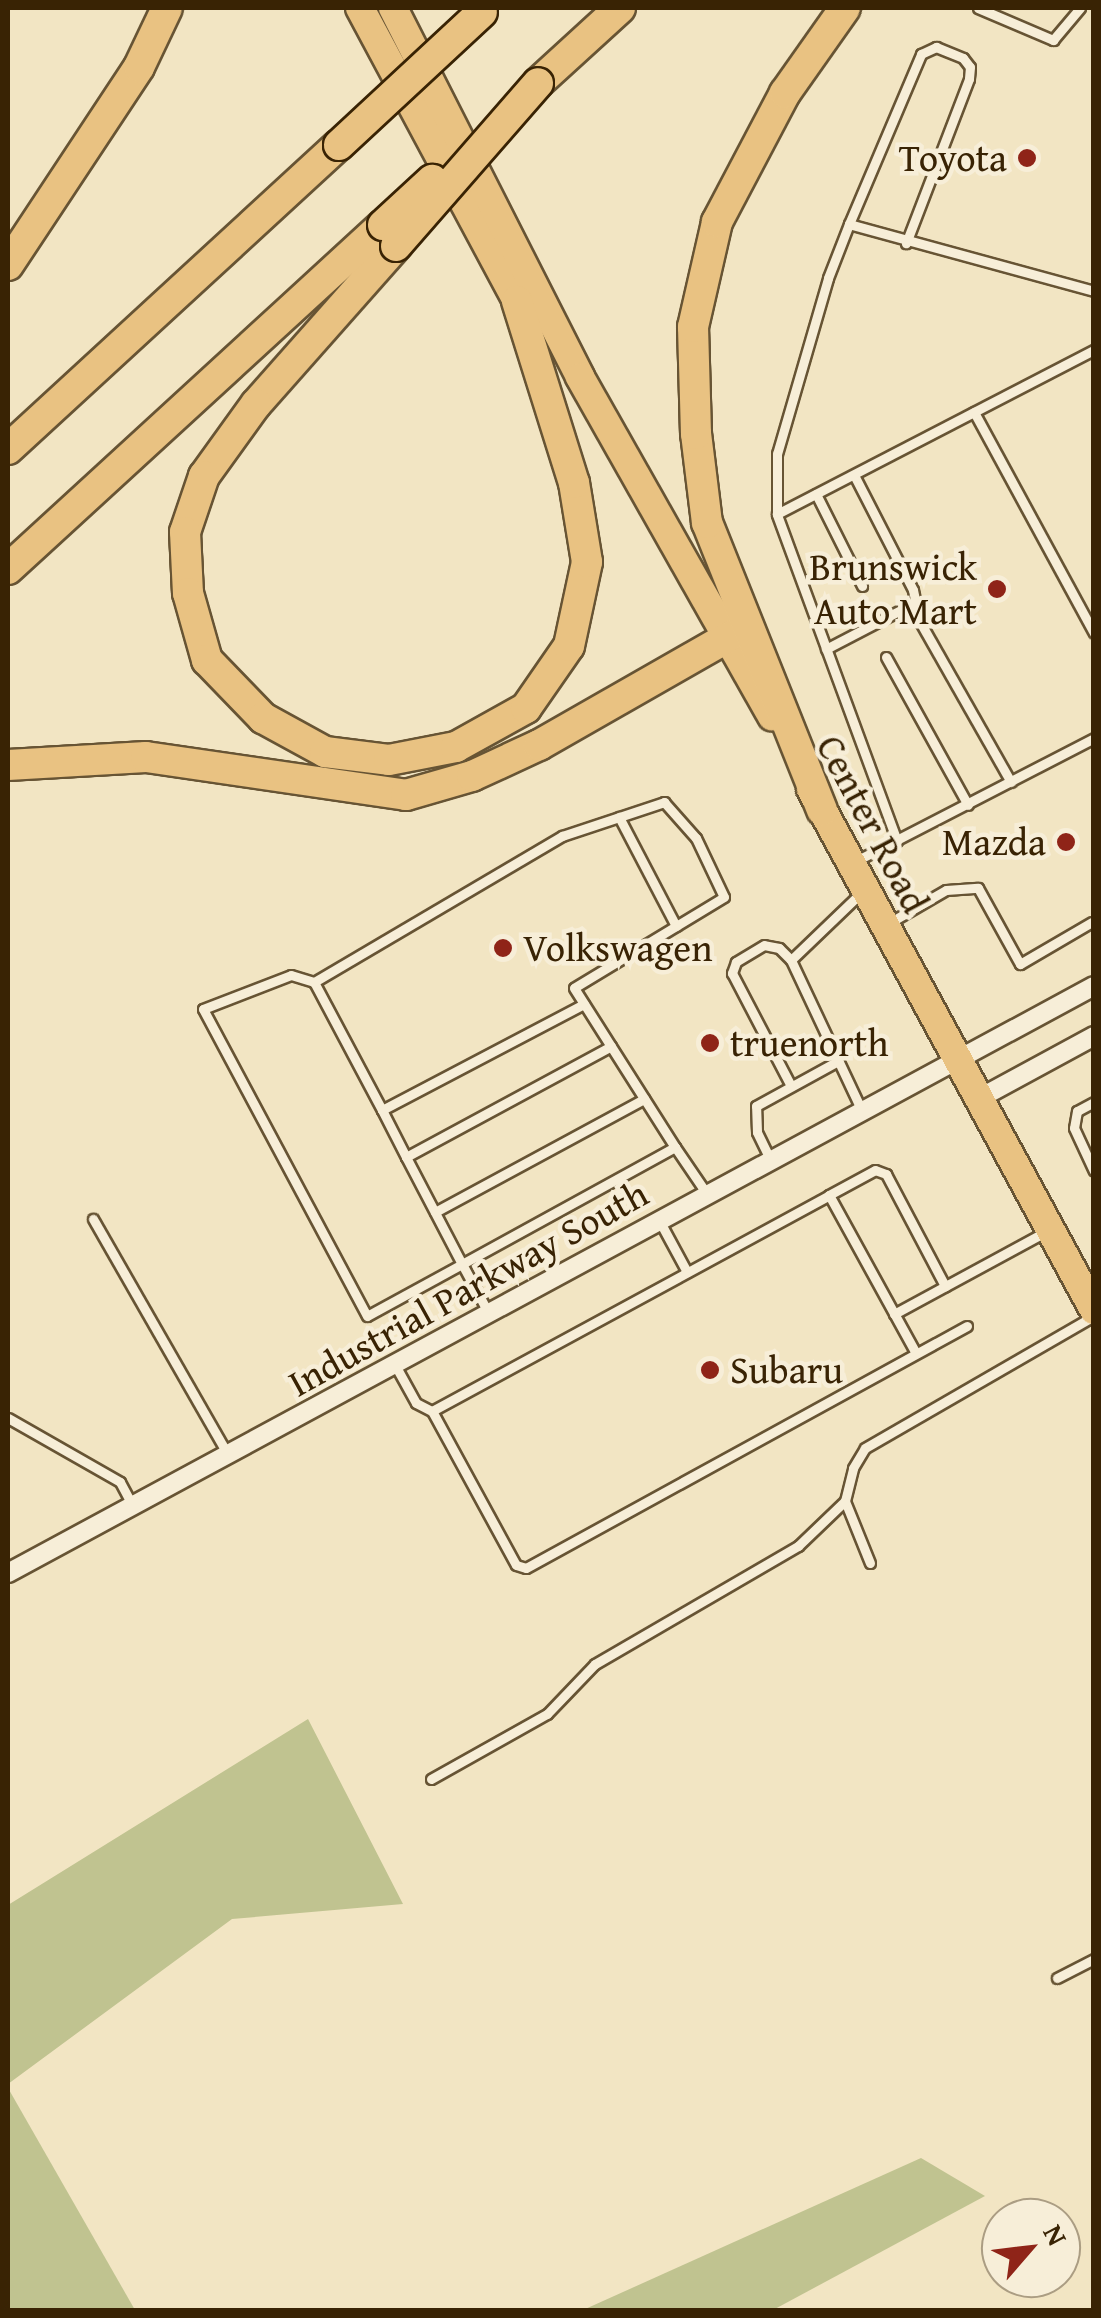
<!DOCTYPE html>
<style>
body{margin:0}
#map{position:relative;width:1101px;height:2318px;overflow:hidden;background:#f2e5c3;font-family:"Gentium Book Plus",serif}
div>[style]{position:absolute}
.green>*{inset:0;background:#c0c390}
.roads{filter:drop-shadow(2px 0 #675434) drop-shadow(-2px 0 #675434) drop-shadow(0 2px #675434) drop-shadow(0 -2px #675434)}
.service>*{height:9px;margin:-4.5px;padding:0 4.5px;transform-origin:4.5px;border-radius:4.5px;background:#f7eed8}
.minor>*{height:18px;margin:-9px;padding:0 9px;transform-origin:9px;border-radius:9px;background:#f7eed8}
.primary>*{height:28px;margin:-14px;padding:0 14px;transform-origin:14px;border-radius:14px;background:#e9c282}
.motorway>*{height:30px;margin:-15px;padding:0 15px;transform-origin:15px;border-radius:15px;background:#e9c282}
.bridges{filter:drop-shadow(2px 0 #392304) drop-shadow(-2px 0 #392304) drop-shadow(0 2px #392304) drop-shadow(0 -2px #392304)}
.motorway-bridge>*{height:30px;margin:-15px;padding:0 15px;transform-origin:15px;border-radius:15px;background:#e9c282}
.dots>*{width:28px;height:28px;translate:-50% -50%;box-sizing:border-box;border:5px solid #f7eed8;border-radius:50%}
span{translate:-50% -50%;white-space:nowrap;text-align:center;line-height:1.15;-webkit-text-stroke:9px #f7eed8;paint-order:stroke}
.poi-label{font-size:38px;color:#392304}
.right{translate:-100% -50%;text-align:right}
.left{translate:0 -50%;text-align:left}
.street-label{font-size:38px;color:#392304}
.frame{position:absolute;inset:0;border:10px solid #392304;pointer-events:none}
.north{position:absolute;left:981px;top:2198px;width:100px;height:100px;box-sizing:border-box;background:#f7eed8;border:2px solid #ab9d83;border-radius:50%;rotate:62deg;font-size:28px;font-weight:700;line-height:40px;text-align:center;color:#392304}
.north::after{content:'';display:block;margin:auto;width:35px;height:45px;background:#8f2418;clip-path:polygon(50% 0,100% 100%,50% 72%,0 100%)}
</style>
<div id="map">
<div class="green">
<i style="clip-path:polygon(308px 1719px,403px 1904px,232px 1919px,8px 2084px,8px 1905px)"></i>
<i style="clip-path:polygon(8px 2088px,135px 2310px,8px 2310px)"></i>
<i style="clip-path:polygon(921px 2158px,985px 2196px,773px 2310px,583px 2310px)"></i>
</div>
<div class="roads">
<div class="service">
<i style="left:978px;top:8px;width:82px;rotate:23.1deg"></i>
<i style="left:1053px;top:40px;width:42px;rotate:-49.8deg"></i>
<i style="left:849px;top:224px;width:185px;rotate:-67deg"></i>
<i style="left:921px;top:54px;width:17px;rotate:-25deg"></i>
<i style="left:936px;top:47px;width:29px;rotate:22deg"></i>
<i style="left:963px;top:58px;width:11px;rotate:52deg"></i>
<i style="left:970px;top:67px;width:12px;rotate:95deg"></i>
<i style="left:969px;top:79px;width:176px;rotate:111deg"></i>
<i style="left:974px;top:412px;width:251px;rotate:61.5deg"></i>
<i style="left:854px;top:475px;width:129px;rotate:62.8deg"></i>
<i style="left:913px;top:590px;width:33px;rotate:78deg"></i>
<i style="left:920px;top:622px;width:184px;rotate:60.4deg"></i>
<i style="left:816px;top:494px;width:103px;rotate:63.4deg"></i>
<i style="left:777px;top:514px;width:60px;rotate:-90deg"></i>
<i style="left:777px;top:454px;width:183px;rotate:-73.8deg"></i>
<i style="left:828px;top:278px;width:58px;rotate:-68.7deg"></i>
<i style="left:849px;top:224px;width:254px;rotate:15.3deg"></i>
<i style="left:826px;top:649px;width:102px;rotate:-27.6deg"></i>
<i style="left:886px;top:657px;width:169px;rotate:61deg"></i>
<i style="left:619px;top:817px;width:123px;rotate:62.4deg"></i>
<i style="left:897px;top:841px;width:348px;rotate:-110.2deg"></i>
<i style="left:777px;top:514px;width:357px;rotate:-27.4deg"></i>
<i style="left:856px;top:861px;width:268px;rotate:-27.3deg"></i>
<i style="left:889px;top:923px;width:66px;rotate:-30.1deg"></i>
<i style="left:946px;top:890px;width:32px;rotate:-4deg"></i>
<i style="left:978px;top:888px;width:87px;rotate:61.1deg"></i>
<i style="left:1020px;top:964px;width:83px;rotate:-30.3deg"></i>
<i style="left:791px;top:960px;width:17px;rotate:-135deg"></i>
<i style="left:779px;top:948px;width:15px;rotate:-169deg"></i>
<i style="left:764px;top:945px;width:33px;rotate:149deg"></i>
<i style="left:736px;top:962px;width:12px;rotate:110deg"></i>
<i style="left:732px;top:973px;width:127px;rotate:62.4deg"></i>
<i style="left:314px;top:982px;width:288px;rotate:-30.5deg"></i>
<i style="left:562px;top:836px;width:108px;rotate:-18.4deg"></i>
<i style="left:664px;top:802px;width:48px;rotate:48.4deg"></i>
<i style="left:696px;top:838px;width:65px;rotate:64.6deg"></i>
<i style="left:724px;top:897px;width:175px;rotate:148.8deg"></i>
<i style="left:574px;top:988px;width:188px;rotate:57.6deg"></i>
<i style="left:675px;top:1147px;width:243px;rotate:151.2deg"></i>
<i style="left:462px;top:1264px;width:108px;rotate:151.3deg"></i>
<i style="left:367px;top:1316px;width:348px;rotate:-118.1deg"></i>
<i style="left:203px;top:1009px;width:94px;rotate:-21.1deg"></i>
<i style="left:291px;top:975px;width:24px;rotate:17deg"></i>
<i style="left:314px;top:982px;width:145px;rotate:62deg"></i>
<i style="left:382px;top:1110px;width:53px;rotate:62.9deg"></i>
<i style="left:406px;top:1157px;width:121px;rotate:62.4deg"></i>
<i style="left:462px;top:1264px;width:57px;rotate:61.6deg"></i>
<i style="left:1094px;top:1102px;width:19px;rotate:152deg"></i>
<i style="left:1077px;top:1111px;width:17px;rotate:100deg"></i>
<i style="left:1074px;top:1128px;width:47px;rotate:65.1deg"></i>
<i style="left:382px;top:1110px;width:228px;rotate:-27.7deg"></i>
<i style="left:862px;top:1111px;width:167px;rotate:-115.2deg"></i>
<i style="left:791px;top:960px;width:101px;rotate:-43.8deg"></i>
<i style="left:675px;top:1147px;width:57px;rotate:55.8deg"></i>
<i style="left:406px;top:1157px;width:233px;rotate:-28.4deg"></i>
<i style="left:771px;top:1161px;width:32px;rotate:-116deg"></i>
<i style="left:757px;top:1132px;width:26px;rotate:-92deg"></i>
<i style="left:756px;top:1106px;width:94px;rotate:-28.8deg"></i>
<i style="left:829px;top:1195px;width:52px;rotate:-28.5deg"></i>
<i style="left:875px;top:1170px;width:12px;rotate:20deg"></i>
<i style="left:886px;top:1174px;width:127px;rotate:62.2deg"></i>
<i style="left:435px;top:1212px;width:238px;rotate:-28.4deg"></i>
<i style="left:93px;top:1219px;width:270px;rotate:60.2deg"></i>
<i style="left:660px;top:1222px;width:57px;rotate:61.6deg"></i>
<i style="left:894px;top:1314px;width:172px;rotate:-28.5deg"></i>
<i style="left:395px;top:1365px;width:43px;rotate:61.1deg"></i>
<i style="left:416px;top:1403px;width:18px;rotate:27deg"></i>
<i style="left:432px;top:1411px;width:175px;rotate:61.4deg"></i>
<i style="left:516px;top:1565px;width:10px;rotate:17deg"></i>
<i style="left:526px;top:1568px;width:503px;rotate:-28.76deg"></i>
<i style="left:432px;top:1411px;width:452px;rotate:-28.5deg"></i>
<i style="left:829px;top:1195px;width:180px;rotate:61.2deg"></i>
<i style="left:8px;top:1418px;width:129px;rotate:29.7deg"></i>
<i style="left:120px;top:1482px;width:26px;rotate:62deg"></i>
<i style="left:870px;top:1563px;width:67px;rotate:-112deg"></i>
<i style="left:845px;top:1501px;width:34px;rotate:-76deg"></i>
<i style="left:853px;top:1468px;width:23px;rotate:-59deg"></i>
<i style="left:865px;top:1448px;width:264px;rotate:-30deg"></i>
<i style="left:431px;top:1779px;width:133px;rotate:-29.3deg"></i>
<i style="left:547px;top:1714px;width:69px;rotate:-46.2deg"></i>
<i style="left:595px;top:1664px;width:235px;rotate:-30.2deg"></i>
<i style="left:798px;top:1546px;width:65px;rotate:-43.8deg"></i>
<i style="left:1057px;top:1978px;width:42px;rotate:-27.2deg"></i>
</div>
<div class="minor">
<i style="left:980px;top:1098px;width:130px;rotate:-28.5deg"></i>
<i style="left:8px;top:1573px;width:1234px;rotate:-28.39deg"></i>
</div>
<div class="primary">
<i style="left:360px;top:8px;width:332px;rotate:61.8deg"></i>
<i style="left:517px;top:301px;width:22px;rotate:54deg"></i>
<i style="left:393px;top:8px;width:414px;rotate:63.1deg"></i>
<i style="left:580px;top:377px;width:390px;rotate:60.5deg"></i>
<i style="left:811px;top:789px;width:593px;rotate:61.49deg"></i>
</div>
<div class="motorway">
<i style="left:538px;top:83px;width:111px;rotate:-42.4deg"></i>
<i style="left:396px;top:246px;width:211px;rotate:131.5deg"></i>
<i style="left:256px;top:404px;width:89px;rotate:125.8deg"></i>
<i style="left:204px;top:476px;width:59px;rotate:108.7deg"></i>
<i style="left:185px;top:532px;width:61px;rotate:87.2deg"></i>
<i style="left:188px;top:593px;width:70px;rotate:74.2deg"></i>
<i style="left:207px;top:660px;width:81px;rotate:46deg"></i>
<i style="left:263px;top:718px;width:71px;rotate:28.7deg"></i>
<i style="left:325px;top:752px;width:64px;rotate:7.1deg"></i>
<i style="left:389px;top:760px;width:68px;rotate:-11deg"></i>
<i style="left:456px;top:747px;width:80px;rotate:-29.1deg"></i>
<i style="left:526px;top:708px;width:75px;rotate:-55.3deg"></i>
<i style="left:569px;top:646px;width:86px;rotate:-77.9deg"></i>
<i style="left:587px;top:562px;width:80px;rotate:-99.3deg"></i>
<i style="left:574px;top:483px;width:191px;rotate:-107.4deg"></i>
<i style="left:8px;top:265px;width:237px;rotate:-56.5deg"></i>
<i style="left:139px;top:67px;width:65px;rotate:-64.6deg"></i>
<i style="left:8px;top:449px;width:449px;rotate:-42.6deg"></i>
<i style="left:8px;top:569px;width:509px;rotate:-42.53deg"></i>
<i style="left:8px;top:765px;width:138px;rotate:-3.3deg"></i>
<i style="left:146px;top:757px;width:263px;rotate:8.3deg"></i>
<i style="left:406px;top:795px;width:69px;rotate:-16.1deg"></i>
<i style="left:472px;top:776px;width:74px;rotate:-24.8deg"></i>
<i style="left:539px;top:745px;width:220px;rotate:-29.7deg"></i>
<i style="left:822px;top:810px;width:309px;rotate:-111.8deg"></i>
<i style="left:707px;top:523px;width:90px;rotate:-97deg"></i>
<i style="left:696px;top:434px;width:107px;rotate:-91.6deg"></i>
<i style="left:693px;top:327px;width:108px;rotate:-77.1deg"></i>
<i style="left:717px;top:222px;width:146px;rotate:-62.2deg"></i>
<i style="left:785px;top:93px;width:104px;rotate:-54.8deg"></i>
</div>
</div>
<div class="bridges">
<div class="motorway-bridge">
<i style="left:339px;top:145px;width:195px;rotate:-42.9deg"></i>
<i style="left:383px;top:225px;width:67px;rotate:-42.6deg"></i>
<i style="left:396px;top:246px;width:216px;rotate:-48.9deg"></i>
</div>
</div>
<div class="dots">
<i style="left:1027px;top:158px;background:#8f2418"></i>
<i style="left:997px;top:589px;background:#8f2418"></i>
<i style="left:1066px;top:842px;background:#8f2418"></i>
<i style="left:503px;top:948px;background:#8f2418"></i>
<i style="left:710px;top:1043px;background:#8f2418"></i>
<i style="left:710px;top:1370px;background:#8f2418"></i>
</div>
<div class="poi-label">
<span class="right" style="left:1007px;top:158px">Toyota</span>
<span class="right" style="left:977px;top:589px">Brunswick<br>Auto Mart</span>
<span class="right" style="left:1046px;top:842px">Mazda</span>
<span class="left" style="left:523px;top:948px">Volkswagen</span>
<span class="left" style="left:730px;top:1043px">truenorth</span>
<span class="left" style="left:730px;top:1370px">Subaru</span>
</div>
<div class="street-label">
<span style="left:873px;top:824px;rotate:62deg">Center Road</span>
<span style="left:468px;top:1288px;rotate:-29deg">Industrial Parkway South</span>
</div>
<div class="frame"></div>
<div class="north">N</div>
</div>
